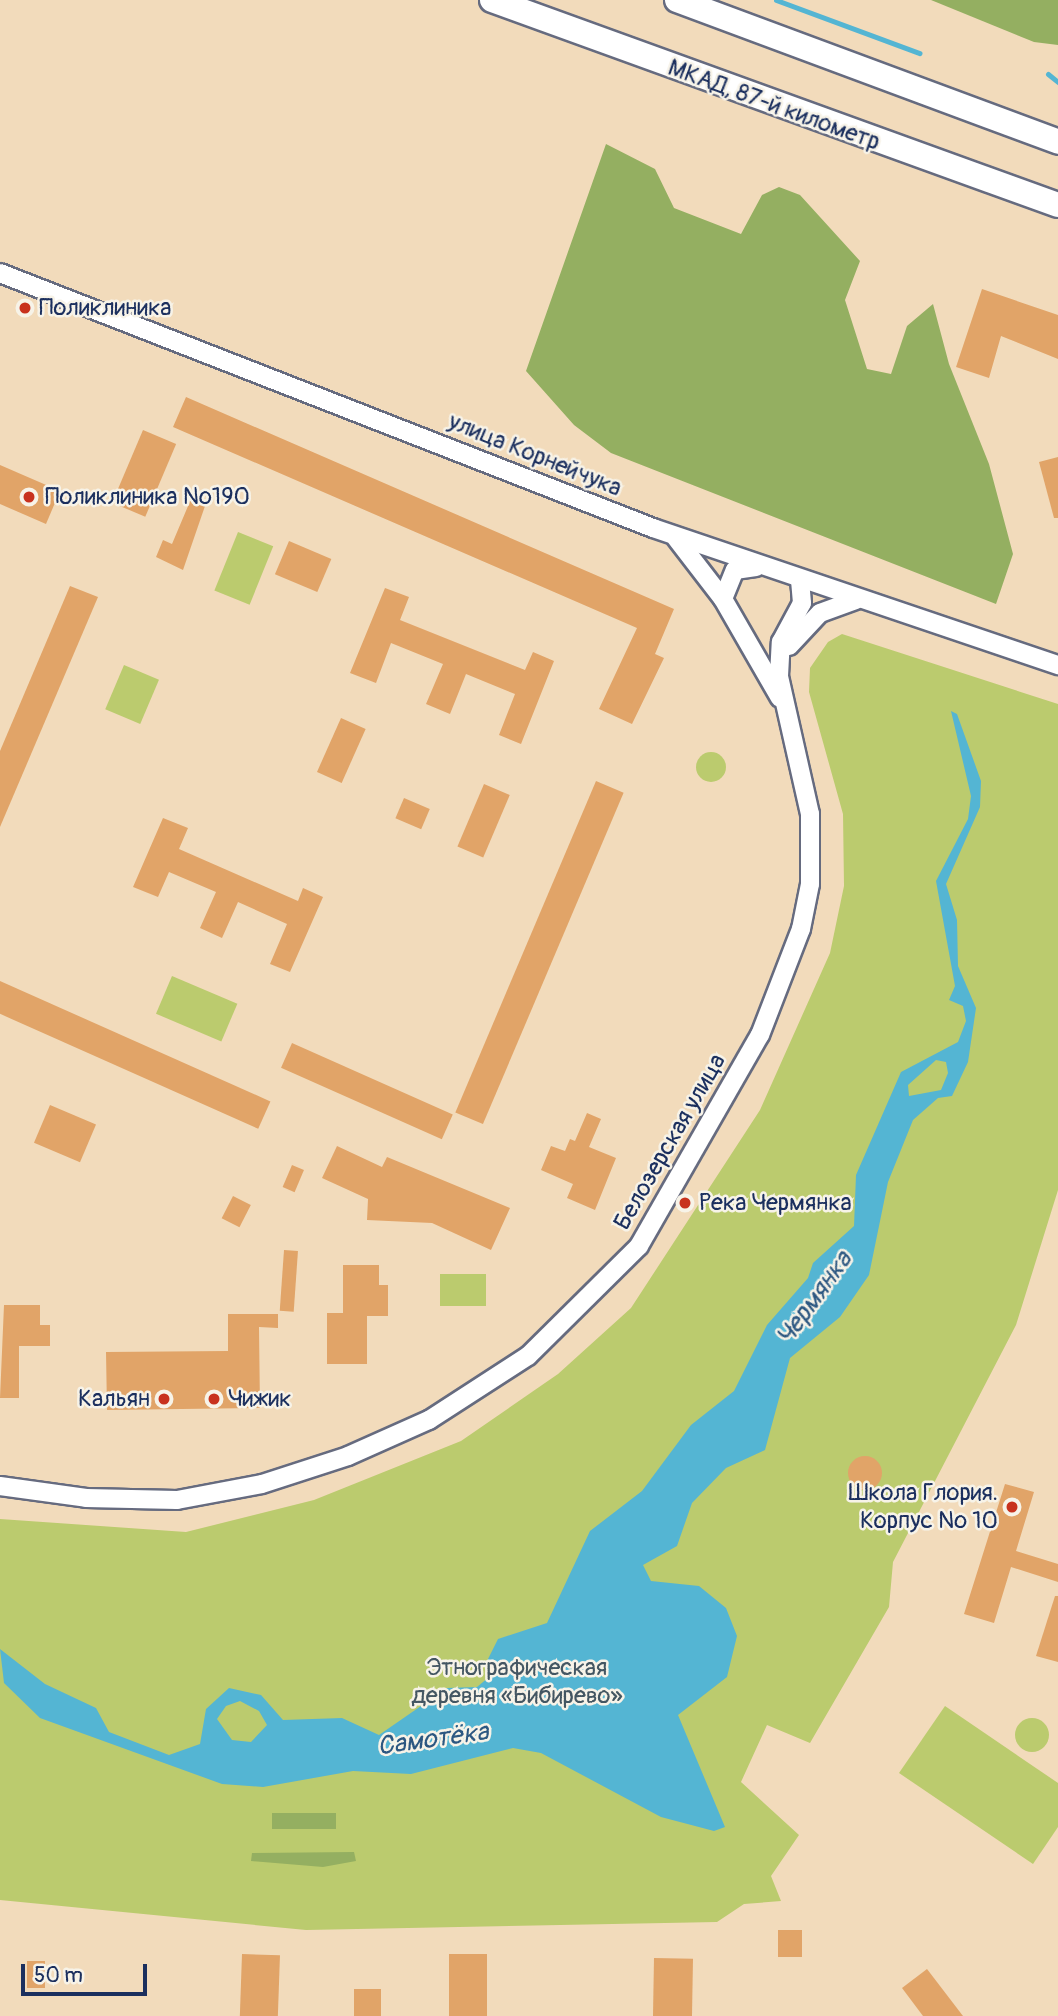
<!DOCTYPE html>
<meta charset="utf-8">
<style>
body{margin:0}
#map{position:relative;width:1058px;height:2016px;overflow:hidden;background:#f2dbbb;font-family:Pangolin,sans-serif}
div>[style]{position:absolute}
.green>*{inset:0;background:#bbcb6e;transform-origin:0 0}
.round{border-radius:50%}
.forest>*{inset:0;background:#94af61;transform-origin:0 0}
.water>*{inset:0;background:#54b5d3}
.stream>*{height:5px;margin:-2.5px;padding:0 2.5px;transform-origin:2.5px;border-radius:2.5px;background:#54b5d3}
.building>*{inset:0;background:#e1a468;transform-origin:0 0}
.roads{filter:drop-shadow(2px 0 #666b7f) drop-shadow(-2px 0 #666b7f) drop-shadow(0 2px #666b7f) drop-shadow(0 -2px #666b7f)}
.secondary>*{height:18px;margin:-9px;padding:0 9px;transform-origin:9px;border-radius:9px;background:#fff}
.highway>*{height:24px;margin:-12px;padding:0 12px;transform-origin:12px;border-radius:12px;background:#fff}
.dots>*{width:19px;height:19px;translate:-50% -50%;box-sizing:border-box;border:4px solid #f7f3e8;border-radius:50%}
span{translate:-50% -50%;white-space:nowrap;text-align:center;line-height:1.15;-webkit-text-stroke:5px #f7f3e8;paint-order:stroke}
.street-label{font-size:24px;color:#1b2f5e}
.poi-label{font-size:24px;color:#1b2f5e}
.left{translate:0 -50%;text-align:left}
.right{translate:-100% -50%;text-align:right}
.park-label{font-size:24px;color:#435662}
.water-label{font-size:26px;color:#2c5781;font-style:italic}
.scale{position:absolute;left:21px;top:1964px;width:126px;height:32px;box-sizing:border-box;border:4px solid #1b2f5e;border-top:0;padding-left:9px;font-size:21px;line-height:24px;white-space:nowrap;color:#1b2f5e;-webkit-text-stroke:5px #f7f3e8;paint-order:stroke}
</style>
<div id="map">
<div class="green">
<i style="left:238px;top:532px;width:38px;height:63px;rotate:22deg"></i>
<i style="clip-path:polygon(842px 634px,1058px 704px,1058px 1190px,1016px 1325px,893px 1562px,889px 1607px,810px 1743px,767px 1725px,741px 1782px,799px 1835px,771px 1876px,781px 1901px,744px 1904px,717px 1922px,306px 1930px,0 1900px,0 1519px,186px 1532px,314px 1500px,461px 1441px,558px 1374px,631px 1308px,760px 1110px,830px 953px,844px 886px,843px 814px,809px 692px,810px 668px,828px 642px)"></i>
<i style="left:124px;top:665px;width:38px;height:48px;rotate:23deg"></i>
<i class="round" style="left:696px;top:752px;width:30px;height:30px"></i>
<i style="left:172px;top:976px;width:71px;height:41px;rotate:23deg"></i>
<i style="left:440px;top:1274px;width:46px;height:32px"></i>
<i style="clip-path:polygon(945px 1706px,1058px 1783px,1058px 1827px,1033px 1864px,899px 1773px)"></i>
<i class="round" style="left:1015px;top:1718px;width:34px;height:34px"></i>
</div>
<div class="forest">
<i style="clip-path:polygon(931px 0,1058px 0,1058px 45px,1034px 42px)"></i>
<i style="clip-path:polygon(606px 144px,655px 169px,674px 208px,741px 234px,762px 195px,779px 187px,800px 195px,860px 261px,845px 300px,867px 369px,891px 374px,907px 326px,933px 304px,949px 364px,989px 464px,1013px 554px,996px 604px,611px 453px,574px 425px,526px 371px)"></i>
<i style="left:336px;top:1813px;width:16px;height:64px;rotate:90deg"></i>
<i style="clip-path:polygon(354px 1852px,356px 1861px,323px 1867px,251px 1861px,252px 1853px)"></i>
</div>
<div class="water">
<i style="clip-path:polygon(evenodd,951px 711px,957px 714px,981px 781px,980px 807px,946px 884px,957px 920px,958px 966px,976px 1008px,968px 1062px,952px 1096px,938px 1098px,913px 1120px,888px 1182px,869px 1275px,840px 1317px,790px 1358px,765px 1450px,726px 1468px,692px 1503px,677px 1546px,643px 1565px,651px 1581px,699px 1586px,726px 1608px,737px 1636px,727px 1677px,678px 1715px,725px 1827px,714px 1831px,661px 1817px,541px 1753px,513px 1748px,411px 1774px,353px 1771px,263px 1787px,222px 1784px,40px 1718px,4px 1683px,0 1649px,45px 1684px,96px 1708px,109px 1732px,169px 1755px,200px 1744px,206px 1709px,229px 1688px,261px 1695px,283px 1720px,342px 1718px,379px 1735px,447px 1688px,477px 1687px,489px 1677px,487px 1661px,498px 1639px,547px 1623px,590px 1531px,642px 1491px,691px 1425px,734px 1391px,767px 1325px,808px 1278px,813px 1263px,854px 1226px,856px 1175px,901px 1072px,958px 1042px,966px 1021px,963px 1006px,949px 1000px,955px 986px,936px 881px,968px 819px,971px 796px,951px 711px,936px 1060px,946px 1062px,948px 1073px,941px 1090px,909px 1096px,908px 1085px,936px 1060px,951px 711px,240px 1701px,259px 1711px,267px 1725px,251px 1742px,232px 1740px,217px 1719px,226px 1706px,240px 1701px)"></i>
</div>
<div class="stream">
<i style="left:776px;top:0;width:153px;rotate:20.3deg"></i>
<i style="left:1048px;top:74px;width:13px;rotate:39deg"></i>
</div>
<div class="building">
<i style="clip-path:polygon(982px 289px,1058px 315px,1058px 359px,1001px 336px,989px 378px,956px 367px)"></i>
<i style="clip-path:polygon(186px 397px,674px 609px,655px 654px,664px 658px,632px 724px,599px 709px,637px 628px,173px 427px)"></i>
<i style="left:143px;top:430px;width:36px;height:79px;rotate:23deg"></i>
<i style="clip-path:polygon(1058px 457px,1058px 518px,1054px 518px,1039px 462px)"></i>
<i style="clip-path:polygon(0 465px,60px 491px,46px 524px,0 504px)"></i>
<i style="clip-path:polygon(191px 499px,205px 506px,183px 570px,156px 557px,163px 540px,172px 544px)"></i>
<i style="left:289px;top:541px;width:46px;height:36px;rotate:23deg"></i>
<i style="clip-path:polygon(70px 586px,98px 597px,0 827px,0 751px)"></i>
<i style="clip-path:polygon(385px 588px,409px 597px,400px 620px,525px 670px,533px 652px,554px 661px,521px 744px,499px 735px,515px 694px,466px 674px,450px 714px,426px 704px,443px 664px,391px 643px,376px 683px,350px 673px)"></i>
<i style="left:341px;top:718px;width:27px;height:59px;rotate:24deg"></i>
<i style="left:596px;top:781px;width:30px;height:360px;rotate:23deg"></i>
<i style="left:484px;top:784px;width:28px;height:68px;rotate:23deg"></i>
<i style="left:404px;top:798px;width:28px;height:22px;rotate:23deg"></i>
<i style="clip-path:polygon(163px 818px,188px 828px,179px 849px,298px 901px,303px 888px,323px 897px,290px 972px,270px 964px,287px 924px,238px 902px,222px 938px,200px 928px,216px 892px,169px 872px,158px 897px,133px 887px)"></i>
<i style="left:0;top:981px;width:296px;height:30px;rotate:24deg"></i>
<i style="left:292px;top:1043px;width:176px;height:27px;rotate:24deg"></i>
<i style="left:50px;top:1105px;width:50px;height:41px;rotate:23deg"></i>
<i style="clip-path:polygon(587px 1113px,601px 1119px,589px 1147px,616px 1158px,595px 1210px,567px 1198px,573px 1184px,541px 1170px,551px 1146px,565px 1151px,570px 1139px,575px 1141px)"></i>
<i style="clip-path:polygon(337px 1146px,382px 1167px,387px 1157px,510px 1208px,491px 1250px,432px 1223px,367px 1220px,368px 1199px,322px 1178px)"></i>
<i style="left:292px;top:1165px;width:13px;height:24px;rotate:23deg"></i>
<i style="left:233px;top:1196px;width:20px;height:25px;rotate:27deg"></i>
<i style="left:284px;top:1250px;width:14px;height:61px;rotate:4deg"></i>
<i style="clip-path:polygon(343px 1265px,379px 1265px,379px 1285px,388px 1285px,388px 1316px,367px 1316px,367px 1364px,327px 1364px,327px 1313px,343px 1313px)"></i>
<i style="clip-path:polygon(4px 1305px,40px 1305px,40px 1325px,50px 1325px,50px 1346px,19px 1346px,19px 1398px,0 1398px)"></i>
<i style="clip-path:polygon(228px 1314px,278px 1314px,278px 1328px,259px 1327px,260px 1408px,107px 1410px,106px 1352px,228px 1351px)"></i>
<i class="round" style="left:848px;top:1456px;width:34px;height:34px"></i>
<i style="clip-path:polygon(1005px 1484px,1034px 1492px,1016px 1551px,1058px 1564px,1058px 1582px,1011px 1567px,994px 1623px,964px 1614px)"></i>
<i style="clip-path:polygon(1055px 1596px,1058px 1596px,1058px 1662px,1036px 1656px)"></i>
<i style="left:778px;top:1930px;width:24px;height:27px"></i>
<i style="left:242px;top:1954px;width:38px;height:62px;rotate:2deg"></i>
<i style="left:449px;top:1954px;width:38px;height:62px"></i>
<i style="left:654px;top:1958px;width:39px;height:58px;rotate:1deg"></i>
<i style="left:27px;top:1961px;width:18px;height:27px"></i>
<i style="clip-path:polygon(927px 1969px,963px 2016px,923px 2016px,902px 1988px)"></i>
<i style="left:354px;top:1989px;width:27px;height:27px"></i>
</div>
<div class="roads">
<div class="secondary">
<i style="left:0;top:273px;width:701px;rotate:21.33deg"></i>
<i style="left:653px;top:528px;width:428px;rotate:18.7deg"></i>
<i style="left:676px;top:538px;width:77px;rotate:52.4deg"></i>
<i style="left:723px;top:599px;width:114px;rotate:60.1deg"></i>
<i style="left:723px;top:599px;width:31px;rotate:-68deg"></i>
<i style="left:735px;top:570px;width:21px;rotate:-8deg"></i>
<i style="left:789px;top:646px;width:45px;rotate:-46.8deg"></i>
<i style="left:820px;top:613px;width:38px;rotate:-20deg"></i>
<i style="left:0;top:1486px;width:87px;rotate:7.9deg"></i>
<i style="left:86px;top:1498px;width:91px;rotate:1.3deg"></i>
<i style="left:177px;top:1500px;width:86px;rotate:-10.7deg"></i>
<i style="left:262px;top:1484px;width:90px;rotate:-18deg"></i>
<i style="left:348px;top:1456px;width:89px;rotate:-24deg"></i>
<i style="left:429px;top:1420px;width:118px;rotate:-32.9deg"></i>
<i style="left:528px;top:1356px;width:156px;rotate:-44.7deg"></i>
<i style="left:639px;top:1246px;width:243px;rotate:-60.2deg"></i>
<i style="left:760px;top:1035px;width:114px;rotate:-68.9deg"></i>
<i style="left:801px;top:929px;width:46px;rotate:-78.7deg"></i>
<i style="left:810px;top:884px;width:70px;rotate:-90deg"></i>
<i style="left:810px;top:814px;width:141px;rotate:-102.7deg"></i>
<i style="left:779px;top:676px;width:34px;rotate:-87deg"></i>
<i style="left:781px;top:642px;width:44px;rotate:-61.7deg"></i>
<i style="left:802px;top:603px;width:21px;rotate:-95deg"></i>
</div>
<div class="highway">
<i style="left:492px;top:0;width:602px;rotate:19.91deg"></i>
<i style="left:677px;top:0;width:407px;rotate:20.4deg"></i>
</div>
</div>
<div class="dots">
<i style="left:25px;top:308px;background:#c8321e"></i>
<i style="left:29px;top:497px;background:#c8321e"></i>
<i style="left:685px;top:1203px;background:#c8321e"></i>
<i style="left:164px;top:1399px;background:#c8321e"></i>
<i style="left:214px;top:1399px;background:#c8321e"></i>
<i style="left:1012px;top:1507px;background:#c8321e"></i>
</div>
<div class="street-label">
<span style="left:774px;top:105px;rotate:20deg">МКАД, 87-й километр</span>
<span style="left:535px;top:455px;rotate:22deg">улица Корнейчука</span>
<span style="left:670px;top:1142px;rotate:-60deg">Белозерская улица</span>
</div>
<div class="poi-label">
<span class="left" style="left:39px;top:308px">Поликлиника</span>
<span class="left" style="left:45px;top:497px">Поликлиника №190</span>
<span class="left" style="left:699px;top:1203px">Река Чермянка</span>
<span class="right" style="left:150px;top:1399px">Кальян</span>
<span class="left" style="left:228px;top:1399px">Чижик</span>
<span class="right" style="left:998px;top:1507px">Школа Глория.<br>Корпус № 10</span>
</div>
<div class="park-label">
<span style="left:517px;top:1682px">Этнографическая<br>деревня «Бибирево»</span>
</div>
<div class="water-label">
<span style="left:815px;top:1299px;rotate:-54deg">Чермянка</span>
<span style="left:433px;top:1740px;rotate:-8deg">Самотёка</span>
</div>
<div class="scale">50 m</div>
</div>
